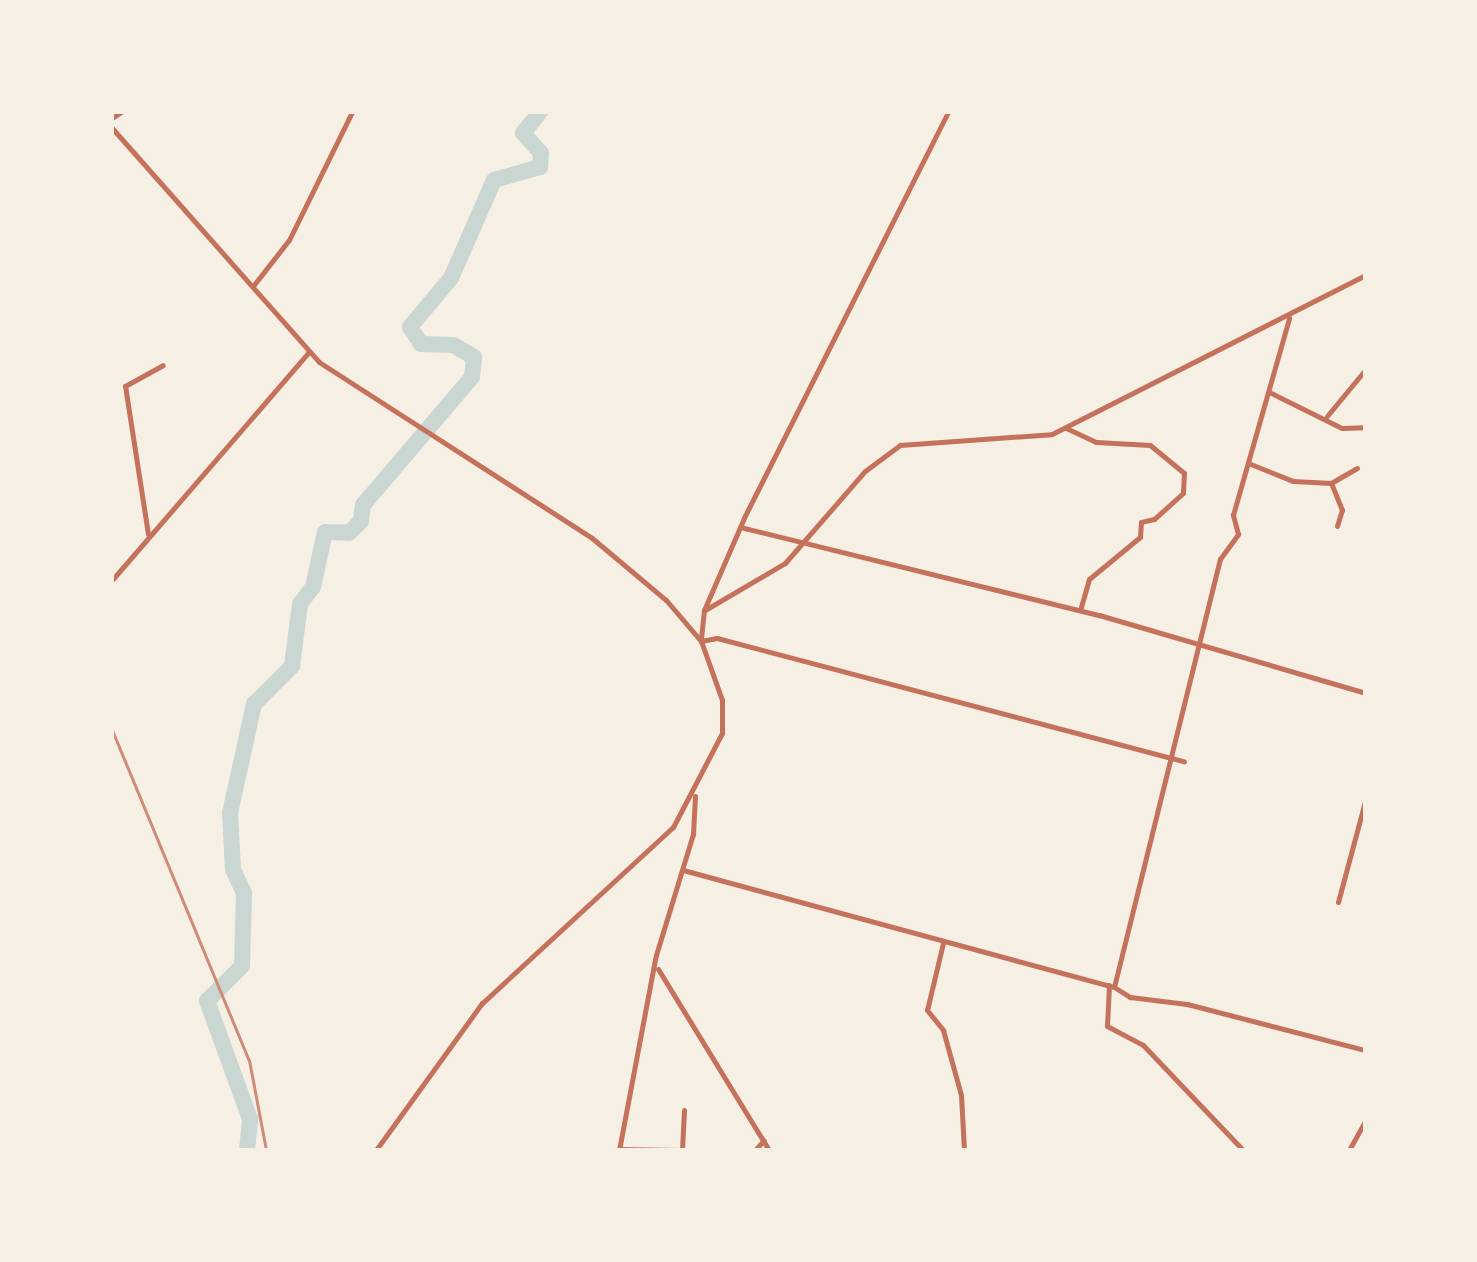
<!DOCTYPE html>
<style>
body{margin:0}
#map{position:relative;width:1477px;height:1262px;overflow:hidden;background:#f6efe4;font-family:Montserrat,sans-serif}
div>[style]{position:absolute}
.river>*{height:16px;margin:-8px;padding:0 8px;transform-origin:8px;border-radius:8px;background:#c9d6d2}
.minor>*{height:5px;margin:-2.5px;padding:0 2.5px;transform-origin:2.5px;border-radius:2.5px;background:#c5725c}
.rail>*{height:3px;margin:-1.5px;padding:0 1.5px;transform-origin:1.5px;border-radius:1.5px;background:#cf8b77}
span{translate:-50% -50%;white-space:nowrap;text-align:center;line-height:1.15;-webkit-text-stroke:6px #f6efe4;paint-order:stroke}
.frame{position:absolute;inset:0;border:114px solid #f6efe4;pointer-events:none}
</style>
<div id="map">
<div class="river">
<i style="left:247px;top:1150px;width:31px;rotate:-84deg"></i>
<i style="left:250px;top:1119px;width:126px;rotate:-110deg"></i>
<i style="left:207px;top:1001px;width:49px;rotate:-45deg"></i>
<i style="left:242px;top:966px;width:73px;rotate:-88.4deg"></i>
<i style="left:244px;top:893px;width:26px;rotate:-115deg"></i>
<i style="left:233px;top:869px;width:56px;rotate:-93.1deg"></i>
<i style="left:230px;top:813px;width:112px;rotate:-77.6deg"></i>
<i style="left:254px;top:704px;width:54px;rotate:-45deg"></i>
<i style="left:292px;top:666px;width:63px;rotate:-82.6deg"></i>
<i style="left:300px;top:604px;width:21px;rotate:-53deg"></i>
<i style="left:313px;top:587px;width:56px;rotate:-77.7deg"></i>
<i style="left:325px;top:532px;width:24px;rotate:2deg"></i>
<i style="left:349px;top:533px;width:17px;rotate:-45deg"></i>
<i style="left:361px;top:521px;width:16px;rotate:-83deg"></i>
<i style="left:363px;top:505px;width:168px;rotate:-49.6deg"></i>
<i style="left:472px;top:377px;width:20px;rotate:-84deg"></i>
<i style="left:474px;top:357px;width:24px;rotate:-150deg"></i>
<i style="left:453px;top:345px;width:32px;rotate:-178deg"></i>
<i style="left:421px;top:344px;width:20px;rotate:-123deg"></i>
<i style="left:410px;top:327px;width:64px;rotate:-50.1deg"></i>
<i style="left:451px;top:278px;width:107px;rotate:-66.3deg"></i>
<i style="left:494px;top:180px;width:48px;rotate:-15.8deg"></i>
<i style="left:540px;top:167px;width:14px;rotate:-86deg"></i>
<i style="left:541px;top:153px;width:27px;rotate:-132deg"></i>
<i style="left:523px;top:133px;width:27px;rotate:-51deg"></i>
</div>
<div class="minor">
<i style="left:948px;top:112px;width:454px;rotate:116.7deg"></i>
<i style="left:744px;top:518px;width:100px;rotate:113.5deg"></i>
<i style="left:704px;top:610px;width:31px;rotate:96deg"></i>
<i style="left:701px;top:641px;width:16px;rotate:-11deg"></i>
<i style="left:717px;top:638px;width:483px;rotate:14.8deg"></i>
<i style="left:112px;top:118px;width:11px;rotate:-34deg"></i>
<i style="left:112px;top:128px;width:312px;rotate:48.5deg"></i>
<i style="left:319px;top:362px;width:325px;rotate:32.8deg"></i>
<i style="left:592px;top:538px;width:97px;rotate:40deg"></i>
<i style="left:666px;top:600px;width:54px;rotate:49.5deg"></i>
<i style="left:701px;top:641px;width:63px;rotate:70.4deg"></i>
<i style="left:722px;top:700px;width:33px;rotate:90deg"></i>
<i style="left:722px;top:733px;width:106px;rotate:117.5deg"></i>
<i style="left:673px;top:827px;width:260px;rotate:137.3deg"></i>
<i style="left:482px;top:1003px;width:181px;rotate:125.8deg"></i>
<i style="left:253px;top:286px;width:58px;rotate:-52deg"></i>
<i style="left:289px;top:240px;width:143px;rotate:-63.8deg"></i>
<i style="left:1269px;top:392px;width:81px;rotate:26.3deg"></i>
<i style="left:1342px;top:428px;width:23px;rotate:-2deg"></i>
<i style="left:1327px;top:416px;width:60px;rotate:-50.4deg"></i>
<i style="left:1066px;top:428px;width:33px;rotate:25deg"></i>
<i style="left:1096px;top:442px;width:54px;rotate:3.2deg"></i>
<i style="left:1150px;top:445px;width:44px;rotate:39.5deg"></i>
<i style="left:1184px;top:473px;width:20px;rotate:93deg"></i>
<i style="left:1183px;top:493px;width:39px;rotate:138deg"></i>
<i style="left:1154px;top:519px;width:13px;rotate:167deg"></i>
<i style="left:1141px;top:522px;width:15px;rotate:94deg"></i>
<i style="left:1140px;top:537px;width:66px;rotate:140.5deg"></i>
<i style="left:1089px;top:579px;width:32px;rotate:106deg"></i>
<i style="left:1248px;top:463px;width:48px;rotate:21.8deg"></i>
<i style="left:1293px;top:481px;width:38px;rotate:3deg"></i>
<i style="left:1337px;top:526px;width:17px;rotate:-73deg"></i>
<i style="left:1342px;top:510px;width:29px;rotate:-112deg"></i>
<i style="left:1331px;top:483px;width:30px;rotate:-30deg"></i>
<i style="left:740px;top:527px;width:370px;rotate:13.8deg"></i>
<i style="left:1099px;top:615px;width:277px;rotate:16.3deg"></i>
<i style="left:148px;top:534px;width:150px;rotate:-98.8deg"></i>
<i style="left:125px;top:386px;width:43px;rotate:-28.9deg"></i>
<i style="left:112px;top:580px;width:301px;rotate:-49.2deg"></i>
<i style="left:705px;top:610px;width:93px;rotate:-30.4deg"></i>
<i style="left:785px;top:563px;width:122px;rotate:-49deg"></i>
<i style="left:865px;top:471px;width:44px;rotate:-36.6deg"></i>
<i style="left:900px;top:445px;width:152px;rotate:-4.1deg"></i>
<i style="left:1052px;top:434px;width:351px;rotate:-26.9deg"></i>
<i style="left:683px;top:870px;width:447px;rotate:15.2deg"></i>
<i style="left:1114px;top:987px;width:19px;rotate:32deg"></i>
<i style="left:1130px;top:997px;width:57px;rotate:7deg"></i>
<i style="left:1187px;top:1004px;width:184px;rotate:14.5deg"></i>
<i style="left:1338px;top:902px;width:105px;rotate:-75deg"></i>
<i style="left:943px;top:943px;width:69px;rotate:103.4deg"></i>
<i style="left:927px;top:1010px;width:26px;rotate:51deg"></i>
<i style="left:943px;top:1030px;width:67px;rotate:74.5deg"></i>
<i style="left:961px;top:1095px;width:55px;rotate:86.9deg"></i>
<i style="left:658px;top:969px;width:212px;rotate:58.5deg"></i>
<i style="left:1109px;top:985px;width:41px;rotate:92.8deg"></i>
<i style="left:1107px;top:1026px;width:41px;rotate:27.8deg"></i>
<i style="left:1143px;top:1045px;width:145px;rotate:46.4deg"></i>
<i style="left:1114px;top:987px;width:441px;rotate:-76.1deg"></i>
<i style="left:1220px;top:559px;width:31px;rotate:-54deg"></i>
<i style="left:1238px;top:534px;width:20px;rotate:-105deg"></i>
<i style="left:1233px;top:515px;width:205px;rotate:-74.1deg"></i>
<i style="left:619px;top:1149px;width:61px;rotate:0.9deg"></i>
<i style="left:619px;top:1150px;width:198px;rotate:-79.3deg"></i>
<i style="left:656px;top:955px;width:127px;rotate:-73deg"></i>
<i style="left:693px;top:834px;width:38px;rotate:-87deg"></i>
<i style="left:682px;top:1150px;width:40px;rotate:-87.1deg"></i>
<i style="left:755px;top:1150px;width:13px;rotate:-48deg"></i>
<i style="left:1349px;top:1150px;width:33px;rotate:-61deg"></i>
</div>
<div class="rail">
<i style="left:112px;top:730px;width:357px;rotate:67.5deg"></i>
<i style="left:249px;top:1060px;width:92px;rotate:79.3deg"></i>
</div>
<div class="frame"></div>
</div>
